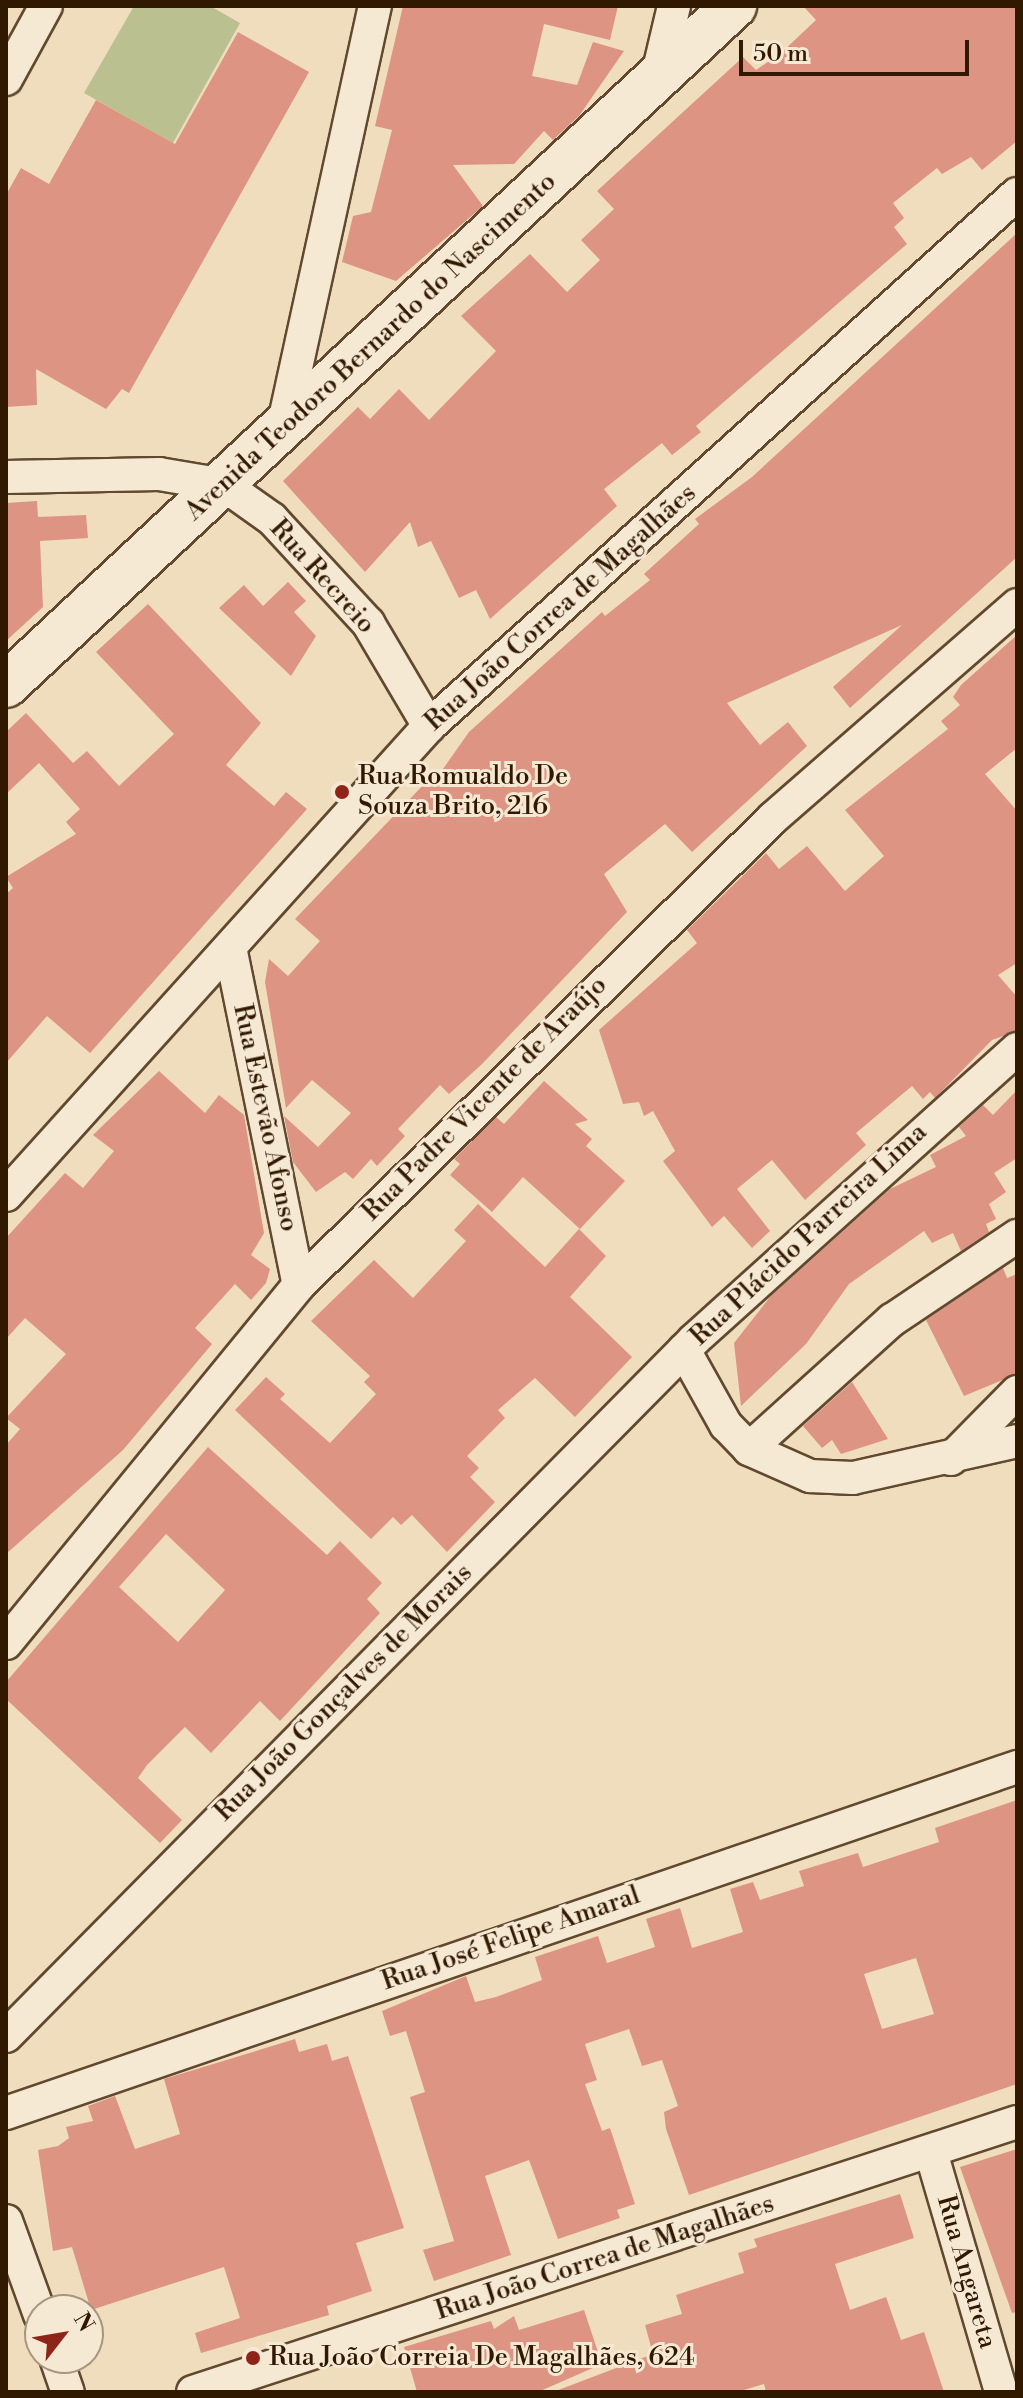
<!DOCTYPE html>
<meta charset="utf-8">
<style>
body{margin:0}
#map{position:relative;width:1023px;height:2398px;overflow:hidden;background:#f0ddbd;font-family:"Libre Bodoni",serif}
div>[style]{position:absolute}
.green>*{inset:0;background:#bbc090}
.building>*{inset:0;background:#de9482}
.roads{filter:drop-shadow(2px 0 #61492f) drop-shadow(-2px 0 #61492f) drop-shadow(0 2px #61492f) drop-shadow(0 -2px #61492f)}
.street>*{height:32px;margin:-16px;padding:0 16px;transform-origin:16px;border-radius:16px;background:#f5e9d4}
.secondary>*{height:44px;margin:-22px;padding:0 22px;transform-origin:22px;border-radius:22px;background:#f5e9d4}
.dots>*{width:22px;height:22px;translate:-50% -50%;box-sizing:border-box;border:4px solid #f5e9d4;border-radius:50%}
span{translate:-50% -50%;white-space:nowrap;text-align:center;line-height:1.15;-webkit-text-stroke:6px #f5e9d4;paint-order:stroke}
.street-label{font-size:26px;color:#311800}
.poi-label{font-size:26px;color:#311800}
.left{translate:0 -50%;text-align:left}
.frame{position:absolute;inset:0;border:8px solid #311800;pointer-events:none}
.north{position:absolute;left:24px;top:2294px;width:80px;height:80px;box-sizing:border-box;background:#f5e9d4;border:2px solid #a7957f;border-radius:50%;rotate:59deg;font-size:22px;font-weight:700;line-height:32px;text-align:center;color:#311800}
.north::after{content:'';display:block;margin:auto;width:28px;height:36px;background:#8f2418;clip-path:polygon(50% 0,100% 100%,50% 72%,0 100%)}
.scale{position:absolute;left:739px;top:40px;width:230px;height:36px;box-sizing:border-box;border:4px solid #311800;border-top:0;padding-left:10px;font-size:24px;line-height:28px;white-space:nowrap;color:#311800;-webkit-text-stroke:6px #f5e9d4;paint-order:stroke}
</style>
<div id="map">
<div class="green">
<i style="clip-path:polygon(134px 6px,210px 6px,240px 23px,173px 143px,84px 93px)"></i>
</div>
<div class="building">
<i style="clip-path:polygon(403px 6px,618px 6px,610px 40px,544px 24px,532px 76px,577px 85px,593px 42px,624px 51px,579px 116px,553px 140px,544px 131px,514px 164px,453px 165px,483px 206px,396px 281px,342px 262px,353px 216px,371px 212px,392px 130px,375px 126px)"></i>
<i style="clip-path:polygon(803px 6px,1017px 6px,1017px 141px,982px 170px,971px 157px,942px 174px,937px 168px,893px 203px,904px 218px,894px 227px,907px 244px,696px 426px,701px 432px,672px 455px,662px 443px,604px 489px,617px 506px,490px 619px,476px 590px,459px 598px,431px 541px,418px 547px,410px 522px,365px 572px,283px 481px,358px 407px,370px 419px,399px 389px,429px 420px,496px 351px,461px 316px,530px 254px,567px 292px,600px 260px,581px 240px,614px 209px,597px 191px,743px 57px,756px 70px,781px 53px,816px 20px)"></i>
<i style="clip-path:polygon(238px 32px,309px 72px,129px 393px,122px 389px,106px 409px,36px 369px,37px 405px,6px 407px,6px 195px,21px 168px,49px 184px,96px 100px,175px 144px)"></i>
<i style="clip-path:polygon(1017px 233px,1017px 557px,850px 708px,833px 687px,902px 625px,727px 703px,760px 745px,788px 722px,807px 746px,692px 852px,665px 824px,604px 874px,627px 912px,482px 1064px,449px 1094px,440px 1085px,398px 1129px,405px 1136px,377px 1166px,371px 1159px,353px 1179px,345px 1172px,316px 1192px,293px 1162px,284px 1116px,318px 1147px,351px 1113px,312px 1080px,286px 1108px,265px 982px,269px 959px,288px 976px,320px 941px,295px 919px,427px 781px,431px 786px,469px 732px,602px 612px,605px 616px,650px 580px,644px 574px,699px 524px,695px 519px,752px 477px)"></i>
<i style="clip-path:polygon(37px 501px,38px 517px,86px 515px,88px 538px,40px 541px,43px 607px,6px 641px,6px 503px)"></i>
<i style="clip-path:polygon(288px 582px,306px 601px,294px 612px,316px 636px,291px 676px,219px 608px,244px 585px,263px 606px)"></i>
<i style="clip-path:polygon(148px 604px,261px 723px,226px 765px,274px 806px,286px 792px,307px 809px,90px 1053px,47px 1016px,6px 1063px,6px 894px,13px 888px,6px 877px,76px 834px,66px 822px,80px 809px,39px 763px,6px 794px,6px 732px,26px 713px,73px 763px,87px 751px,119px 786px,174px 734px,96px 652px)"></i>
<i style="clip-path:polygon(1017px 635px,1017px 748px,985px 774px,1017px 811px,1017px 963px,998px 975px,1017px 997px,1017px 1031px,992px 1040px,935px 1098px,930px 1092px,923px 1099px,912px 1086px,856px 1133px,866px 1145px,805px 1200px,772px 1160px,737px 1189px,770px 1231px,752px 1248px,724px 1216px,712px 1227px,663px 1161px,675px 1151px,653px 1111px,644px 1116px,639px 1102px,623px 1104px,599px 1030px,697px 943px,687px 930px,766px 853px,779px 869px,807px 846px,845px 891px,884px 856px,845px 810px,948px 729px,941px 721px,960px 705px,953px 697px,961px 685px)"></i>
<i style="clip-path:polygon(159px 1071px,205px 1113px,219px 1095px,244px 1115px,264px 1233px,251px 1255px,270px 1269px,266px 1283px,251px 1300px,235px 1284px,195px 1328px,212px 1344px,123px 1450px,6px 1554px,6px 1445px,20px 1429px,6px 1418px,66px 1354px,25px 1318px,6px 1339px,6px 1238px,65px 1173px,83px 1188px,114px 1151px,93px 1135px)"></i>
<i style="clip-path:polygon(544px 1081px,588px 1120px,575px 1124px,592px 1139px,586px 1146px,625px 1181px,580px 1229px,523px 1177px,492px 1212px,450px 1175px,460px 1164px,454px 1159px,496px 1117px,504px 1124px)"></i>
<i style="clip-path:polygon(1017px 1090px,1017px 1158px,994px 1173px,1006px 1192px,989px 1204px,996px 1219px,986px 1224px,989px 1232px,961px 1251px,953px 1233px,932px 1243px,924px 1231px,849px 1284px,806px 1344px,741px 1406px,734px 1343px,770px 1297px,890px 1189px,936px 1167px,930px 1155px,966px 1136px,959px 1127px,983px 1105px,993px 1115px)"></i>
<i style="clip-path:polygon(478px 1204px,545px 1267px,579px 1229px,606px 1256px,570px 1297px,632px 1357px,575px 1417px,535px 1378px,498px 1410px,505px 1418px,467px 1456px,479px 1468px,470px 1477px,495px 1502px,447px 1552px,412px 1515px,401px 1525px,393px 1517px,371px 1539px,235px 1410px,266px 1377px,285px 1394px,280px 1399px,330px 1443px,376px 1394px,364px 1382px,370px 1376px,311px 1321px,374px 1260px,413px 1298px,466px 1241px,454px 1230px)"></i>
<i style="clip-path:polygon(1003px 1268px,1007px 1278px,1017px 1274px,1017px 1374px,964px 1396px,926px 1320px)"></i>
<i style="clip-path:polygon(852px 1382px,888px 1439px,841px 1454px,832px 1440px,822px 1448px,803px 1426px)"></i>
<i style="clip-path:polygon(evenodd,208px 1447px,327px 1555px,340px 1541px,382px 1583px,367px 1599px,380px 1613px,280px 1721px,260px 1701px,211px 1753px,185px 1727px,147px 1765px,138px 1778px,182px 1820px,160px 1843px,6px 1699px,6px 1682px,208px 1447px,166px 1534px,225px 1590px,178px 1642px,119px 1587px,166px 1534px)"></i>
<i style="clip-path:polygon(evenodd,1017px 1800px,1017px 2084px,689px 2195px,666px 2129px,664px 2112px,678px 2106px,662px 2060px,642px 2066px,629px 2029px,585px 2044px,597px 2080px,585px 2084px,602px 2131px,610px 2128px,635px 2204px,617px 2210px,620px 2218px,558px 2239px,529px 2160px,485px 2176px,511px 2255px,434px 2281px,423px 2250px,454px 2241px,410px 2097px,425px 2092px,406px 2031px,390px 2036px,382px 2011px,466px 1976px,475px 2002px,496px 1997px,542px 1980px,535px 1957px,598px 1936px,607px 1963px,655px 1947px,646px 1919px,680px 1908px,692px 1948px,743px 1932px,730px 1889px,753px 1882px,760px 1900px,804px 1886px,799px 1871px,858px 1853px,863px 1867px,939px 1842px,935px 1828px,1017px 1800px,916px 1958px,934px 2014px,882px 2029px,864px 1974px,916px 1958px)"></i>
<i style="clip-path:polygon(295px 2039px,299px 2052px,327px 2044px,332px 2061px,348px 2056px,404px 2228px,356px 2243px,372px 2291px,327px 2306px,329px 2315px,201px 2353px,195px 2333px,240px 2318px,224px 2267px,91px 2310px,72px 2247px,53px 2251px,38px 2150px,58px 2146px,69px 2138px,66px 2127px,93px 2121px,88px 2106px,115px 2096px,135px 2149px,180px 2134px,164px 2079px)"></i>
<i style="clip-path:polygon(1017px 2149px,1017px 2312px,1012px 2313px,960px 2167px)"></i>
<i style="clip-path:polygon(900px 2194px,914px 2238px,835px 2264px,850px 2310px,886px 2297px,901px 2340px,924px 2332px,944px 2392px,766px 2392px,764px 2384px,737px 2392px,553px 2392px,653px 2354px,645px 2325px,682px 2314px,676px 2295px,744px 2273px,738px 2253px,757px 2247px,754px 2239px)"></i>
<i style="clip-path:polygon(584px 2310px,602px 2364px,538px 2392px,417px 2392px,404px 2347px,491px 2321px,494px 2329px,514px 2316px,519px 2330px)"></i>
</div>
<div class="roads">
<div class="street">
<i style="left:657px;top:78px;width:74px;rotate:-76.7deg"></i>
<i style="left:6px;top:79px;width:83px;rotate:-61.3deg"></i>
<i style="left:282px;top:432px;width:436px;rotate:-77.7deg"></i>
<i style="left:6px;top:477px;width:153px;rotate:-1.1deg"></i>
<i style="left:159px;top:474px;width:66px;rotate:9.6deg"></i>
<i style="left:224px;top:485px;width:59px;rotate:35.3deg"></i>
<i style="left:272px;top:519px;width:142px;rotate:47.3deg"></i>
<i style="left:368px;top:623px;width:120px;rotate:59.4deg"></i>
<i style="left:231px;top:952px;width:340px;rotate:78.5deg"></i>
<i style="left:6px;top:1195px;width:632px;rotate:-47.95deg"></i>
<i style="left:429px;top:726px;width:793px;rotate:-42.14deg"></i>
<i style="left:684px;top:1350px;width:86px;rotate:60.8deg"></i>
<i style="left:726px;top:1425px;width:33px;rotate:46deg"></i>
<i style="left:749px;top:1449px;width:67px;rotate:23.9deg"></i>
<i style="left:810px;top:1476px;width:43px;rotate:2.7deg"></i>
<i style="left:853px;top:1478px;width:168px;rotate:-12.7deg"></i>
<i style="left:749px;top:1449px;width:193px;rotate:-42.1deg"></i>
<i style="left:892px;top:1320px;width:151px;rotate:-33.9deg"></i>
<i style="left:951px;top:1459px;width:94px;rotate:-45.4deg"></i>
<i style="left:6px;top:1643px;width:463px;rotate:-50.7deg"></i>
<i style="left:299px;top:1285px;width:665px;rotate:-44.57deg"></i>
<i style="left:773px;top:818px;width:324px;rotate:-41.1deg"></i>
<i style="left:6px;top:2036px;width:979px;rotate:-45.33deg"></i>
<i style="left:694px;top:1340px;width:435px;rotate:-42deg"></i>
<i style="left:6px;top:2113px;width:1069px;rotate:-18.89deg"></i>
<i style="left:931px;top:2152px;width:250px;rotate:73.7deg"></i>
<i style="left:6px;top:2221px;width:100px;rotate:70.1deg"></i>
<i style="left:56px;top:2358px;width:36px;rotate:71deg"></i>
<i style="left:193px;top:2392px;width:867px;rotate:-18.14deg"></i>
</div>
<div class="secondary">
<i style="left:6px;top:685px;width:996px;rotate:-43.01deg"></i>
</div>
</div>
<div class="dots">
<i style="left:342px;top:792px;background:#8f2418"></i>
<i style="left:253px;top:2358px;background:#8f2418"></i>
</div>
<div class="street-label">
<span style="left:371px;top:347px;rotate:-43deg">Avenida Teodoro Bernardo do Nascimento</span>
<span style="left:322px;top:577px;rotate:48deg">Rua Recreio</span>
<span style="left:561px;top:608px;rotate:-42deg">Rua João Correa de Magalhães</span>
<span style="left:485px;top:1099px;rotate:-45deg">Rua Padre Vicente de Araújo</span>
<span style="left:265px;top:1118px;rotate:78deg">Rua Estevão Afonso</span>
<span style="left:809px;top:1235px;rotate:-43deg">Rua Plácido Parreira Lima</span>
<span style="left:344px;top:1693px;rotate:-45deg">Rua João Gonçalves de Morais</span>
<span style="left:511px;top:1939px;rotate:-19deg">Rua José Felipe Amaral</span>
<span style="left:605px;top:2258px;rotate:-18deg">Rua João Correa de Magalhães</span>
<span style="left:966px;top:2272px;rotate:74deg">Rua Angareta</span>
</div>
<div class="poi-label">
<span class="left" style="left:358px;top:792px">Rua Romualdo De<br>Souza Brito, 216</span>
<span class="left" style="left:269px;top:2358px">Rua João Correia De Magalhães, 624</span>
</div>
<div class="frame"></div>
<div class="north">N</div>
<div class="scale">50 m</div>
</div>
